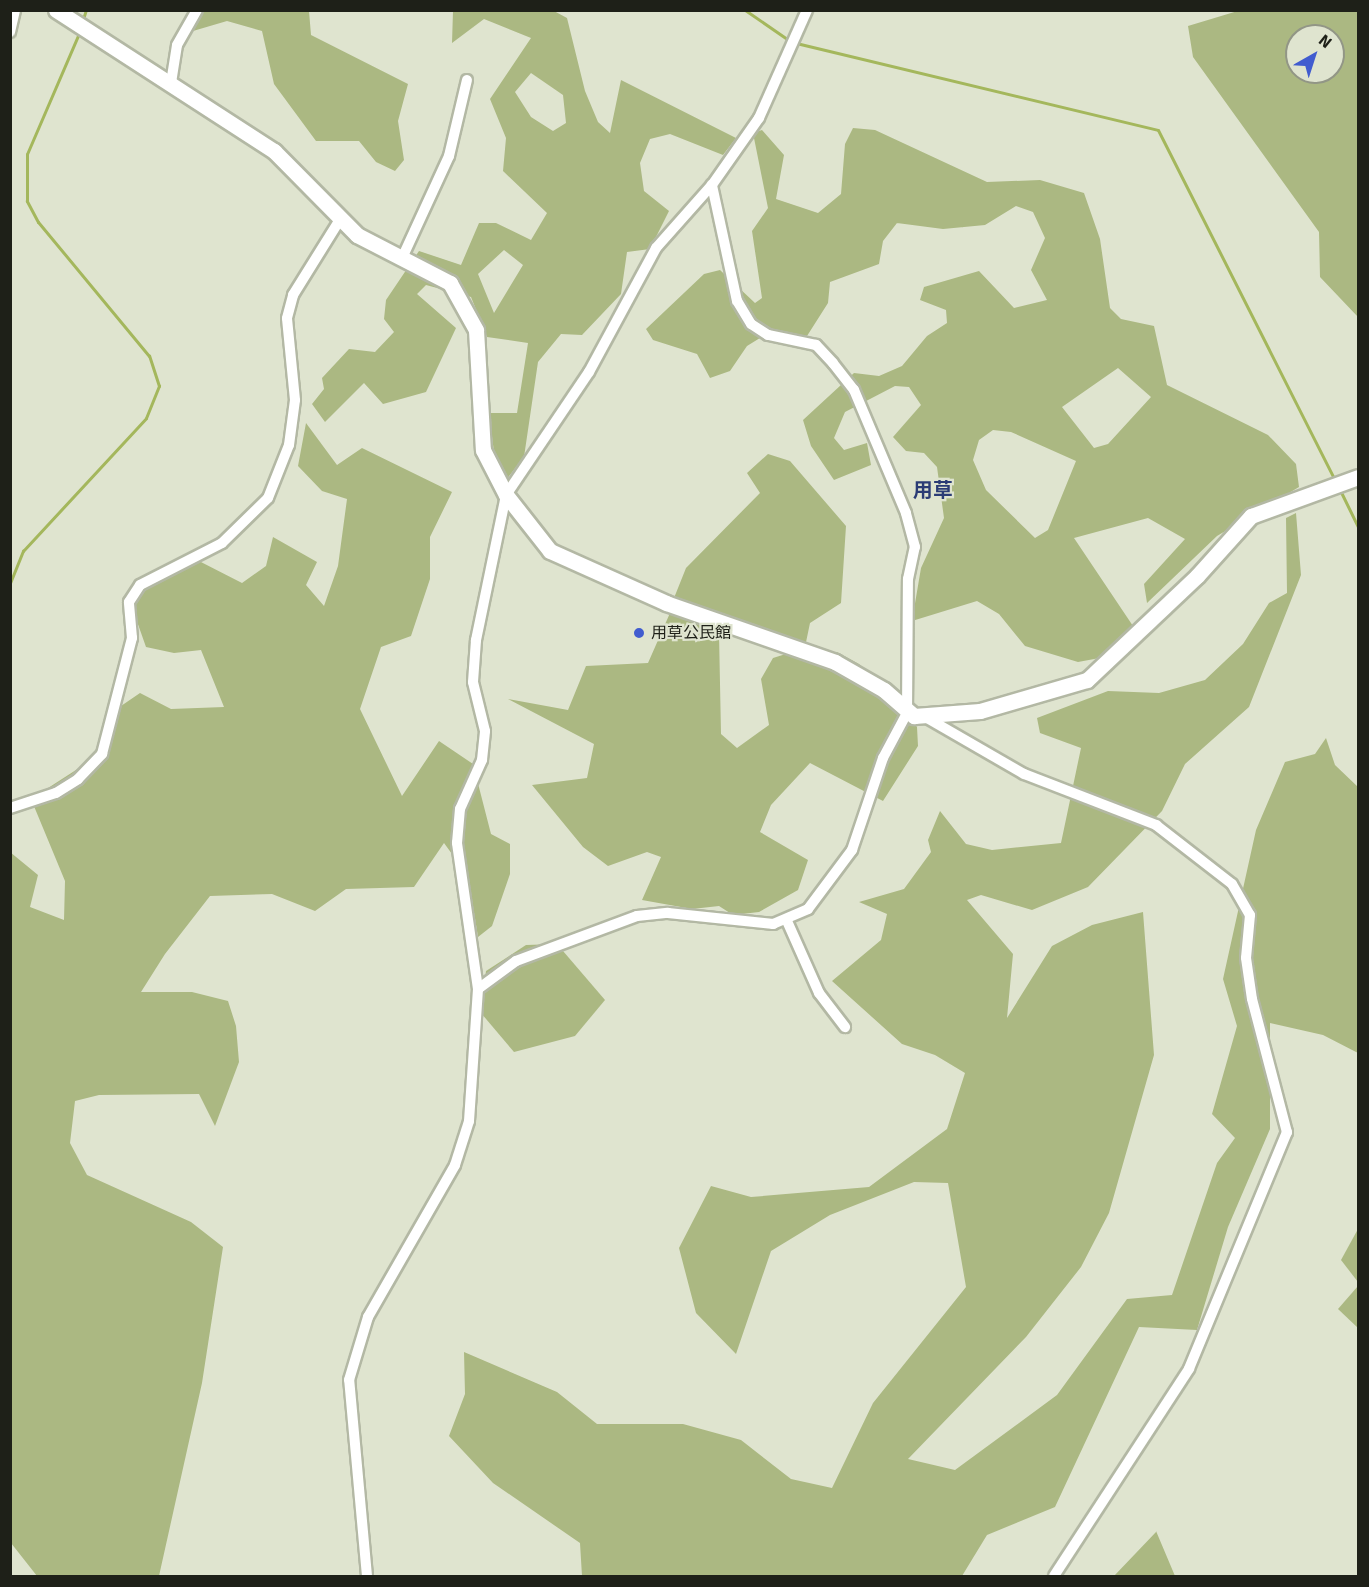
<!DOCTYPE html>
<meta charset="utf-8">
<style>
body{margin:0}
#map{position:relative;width:1369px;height:1587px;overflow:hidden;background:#dfe4cf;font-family:Signika,"Noto Sans JP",sans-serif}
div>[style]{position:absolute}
.green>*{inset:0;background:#abb882}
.stream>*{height:3px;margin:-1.5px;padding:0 1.5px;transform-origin:1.5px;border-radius:1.5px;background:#a4b75c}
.roads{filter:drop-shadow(2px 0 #b3b8a4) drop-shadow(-2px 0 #b3b8a4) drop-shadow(0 2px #b3b8a4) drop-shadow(0 -2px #b3b8a4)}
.street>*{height:10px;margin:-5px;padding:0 5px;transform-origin:5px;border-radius:5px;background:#fff}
.secondary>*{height:15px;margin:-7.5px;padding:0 7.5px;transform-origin:7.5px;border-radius:7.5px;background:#fff}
.dots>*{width:16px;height:16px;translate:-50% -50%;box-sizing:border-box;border:3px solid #dfe4cf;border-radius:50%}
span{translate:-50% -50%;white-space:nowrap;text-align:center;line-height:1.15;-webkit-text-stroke:4.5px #dfe4cf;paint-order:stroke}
.poi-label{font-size:16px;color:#1e2018}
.left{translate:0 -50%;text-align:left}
.quarter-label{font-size:20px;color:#2b3c75;font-weight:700}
.frame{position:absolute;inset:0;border:12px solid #1e2018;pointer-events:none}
.north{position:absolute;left:1285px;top:24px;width:60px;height:60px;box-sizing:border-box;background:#dfe4cf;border:2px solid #929686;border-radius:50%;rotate:39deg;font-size:16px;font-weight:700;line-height:24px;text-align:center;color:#1e2018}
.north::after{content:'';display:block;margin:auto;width:21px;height:27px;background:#415ccf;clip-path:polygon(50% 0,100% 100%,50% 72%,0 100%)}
</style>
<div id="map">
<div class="green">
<i style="clip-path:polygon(evenodd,1241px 10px,1358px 11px,1358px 317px,1320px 277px,1319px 232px,1193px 57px,1188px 26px,1241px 10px,1297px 36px,1333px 36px,1333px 72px,1297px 72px,1297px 36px)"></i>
<i style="clip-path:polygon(191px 11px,309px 11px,311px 35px,408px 84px,398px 121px,404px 160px,395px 171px,376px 162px,359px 141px,316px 141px,274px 84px,262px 31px,227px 21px,176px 36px)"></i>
<i style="clip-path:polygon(evenodd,453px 11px,554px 11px,567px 18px,585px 91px,598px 122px,610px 133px,621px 80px,736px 138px,723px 155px,670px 134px,650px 139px,640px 163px,644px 191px,669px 211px,650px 249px,627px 252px,621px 294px,582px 335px,561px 334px,538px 362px,524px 457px,506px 480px,496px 468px,489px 413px,517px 413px,528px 343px,487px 337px,471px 297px,426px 285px,417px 294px,456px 328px,426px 392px,383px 404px,364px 383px,325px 422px,312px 404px,324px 389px,322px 378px,349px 349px,375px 352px,394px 332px,384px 319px,386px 300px,419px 251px,461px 265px,479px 223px,496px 223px,531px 240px,547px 213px,503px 171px,506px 138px,490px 99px,531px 38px,484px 19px,452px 43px,453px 11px,531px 73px,563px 95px,566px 123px,553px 131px,531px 117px,515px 92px,531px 73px,453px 11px,504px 250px,523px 265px,494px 313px,478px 274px,504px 250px)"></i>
<i style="clip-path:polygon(evenodd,853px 128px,875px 130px,987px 182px,1040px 180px,1084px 193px,1100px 239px,1110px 308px,1121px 319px,1154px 326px,1167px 385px,1268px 435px,1296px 464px,1299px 487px,1217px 536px,1147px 603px,1144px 584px,1185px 539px,1148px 518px,1074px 538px,1135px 629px,1105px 657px,1078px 662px,1025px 646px,999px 614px,977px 601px,912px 621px,921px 568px,944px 518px,937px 467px,924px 453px,906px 451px,893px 437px,921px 405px,909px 387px,895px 386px,845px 412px,834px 438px,844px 450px,867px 443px,871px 465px,834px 480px,811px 446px,803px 420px,854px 373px,879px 376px,902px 366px,927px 336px,947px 323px,946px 310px,920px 300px,924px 287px,979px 271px,1014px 308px,1047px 300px,1031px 270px,1045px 238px,1033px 212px,1016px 206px,985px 225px,943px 229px,897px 223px,883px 241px,879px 264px,830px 282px,828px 303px,807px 336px,771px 331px,747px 346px,730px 371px,710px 378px,697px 354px,653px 340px,646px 329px,704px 274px,720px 270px,755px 303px,762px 298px,752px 231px,768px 208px,753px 133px,762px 130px,784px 155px,776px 199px,818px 213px,841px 194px,845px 144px,853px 128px,1118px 368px,1151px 397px,1108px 444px,1094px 448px,1062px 407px,1118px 368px,853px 128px,993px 430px,1011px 432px,1076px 461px,1048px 530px,1035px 538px,986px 490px,973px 460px,979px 440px,993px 430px)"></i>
<i style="clip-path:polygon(306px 423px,337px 465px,362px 448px,452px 492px,430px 537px,430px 579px,411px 636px,381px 647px,360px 709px,402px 796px,439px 741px,473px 764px,491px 834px,510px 844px,510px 874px,492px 926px,478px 937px,468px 876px,444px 843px,414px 887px,346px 889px,315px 911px,272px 894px,210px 896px,165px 954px,141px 992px,192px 992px,228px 1001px,236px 1026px,239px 1062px,215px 1126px,199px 1094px,99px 1095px,75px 1101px,70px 1143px,87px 1175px,191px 1222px,223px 1247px,202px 1383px,159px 1576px,37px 1576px,11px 1543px,10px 852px,38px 875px,30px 907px,64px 920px,65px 881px,31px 799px,110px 748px,121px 706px,140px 693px,171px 709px,224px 707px,201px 650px,174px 653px,146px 647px,128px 596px,145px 575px,197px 560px,242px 583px,266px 566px,273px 537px,317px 562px,306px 585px,324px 606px,338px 566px,347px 499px,322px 491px,298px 466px)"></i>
<i style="clip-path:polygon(768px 454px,790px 461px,846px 526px,841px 603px,810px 623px,805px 647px,674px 598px,686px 568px,760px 493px,747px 473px)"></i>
<i style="clip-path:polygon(1296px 513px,1301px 575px,1249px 707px,1185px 764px,1162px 811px,1088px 887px,1032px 910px,981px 895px,967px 900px,1013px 954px,1007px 1018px,1052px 946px,1092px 925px,1143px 912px,1154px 1055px,1109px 1213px,1081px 1267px,1026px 1337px,908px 1459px,955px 1470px,1057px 1395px,1127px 1299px,1172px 1295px,1217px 1163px,1235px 1138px,1212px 1114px,1237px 1026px,1223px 979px,1256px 830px,1285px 762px,1315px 754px,1326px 738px,1335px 765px,1358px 787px,1358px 1053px,1323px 1035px,1270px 1023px,1270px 1129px,1228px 1227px,1197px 1330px,1139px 1327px,1055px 1507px,987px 1535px,962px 1576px,582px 1576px,580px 1543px,493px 1483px,449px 1436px,465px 1394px,464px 1352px,557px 1392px,597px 1424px,683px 1424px,741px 1440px,791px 1479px,832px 1488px,873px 1403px,966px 1287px,948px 1183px,914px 1182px,830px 1215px,771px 1251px,736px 1354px,696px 1313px,679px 1248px,711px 1186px,751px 1197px,869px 1187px,947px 1129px,965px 1073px,935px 1055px,902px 1044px,832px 981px,881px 940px,887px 914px,859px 902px,904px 889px,931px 852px,928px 840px,940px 811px,966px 844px,992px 850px,1061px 843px,1081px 748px,1040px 733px,1037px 718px,1108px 691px,1159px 693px,1205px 680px,1243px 644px,1269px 603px,1287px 593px,1286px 518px)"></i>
<i style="clip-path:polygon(670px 613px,719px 633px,721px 734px,737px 748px,769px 725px,761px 679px,773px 658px,789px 653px,837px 652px,859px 664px,891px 691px,917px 727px,918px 746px,883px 801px,810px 763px,771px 805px,760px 832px,808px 860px,798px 890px,759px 912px,733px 915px,719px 906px,692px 909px,642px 900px,661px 857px,647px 852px,608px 866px,583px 847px,532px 785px,587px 778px,594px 744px,508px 699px,568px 710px,586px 666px,648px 663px)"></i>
<i style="clip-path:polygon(557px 944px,605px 1000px,575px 1036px,514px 1052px,481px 1013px,486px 971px,526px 945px)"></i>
<i style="clip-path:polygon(1358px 1229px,1358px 1282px,1341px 1260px)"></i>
<i style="clip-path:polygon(1358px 1286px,1358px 1328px,1338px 1309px)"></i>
<i style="clip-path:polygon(1156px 1531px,1175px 1576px,1114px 1576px,1156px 1532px)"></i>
</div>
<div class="stream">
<i style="left:745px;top:10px;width:55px;rotate:34.6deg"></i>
<i style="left:82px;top:22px;width:13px;rotate:-72deg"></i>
<i style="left:796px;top:43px;width:372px;rotate:13.5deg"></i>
<i style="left:1158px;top:130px;width:392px;rotate:63.2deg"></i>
<i style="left:1339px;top:488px;width:43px;rotate:64deg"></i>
<i style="left:10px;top:583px;width:35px;rotate:-68deg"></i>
<i style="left:23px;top:551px;width:181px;rotate:-47.2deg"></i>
<i style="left:146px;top:418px;width:35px;rotate:-68deg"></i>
<i style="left:159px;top:386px;width:32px;rotate:-108deg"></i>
<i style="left:149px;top:356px;width:174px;rotate:-129.6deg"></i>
<i style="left:38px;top:222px;width:24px;rotate:-118deg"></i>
<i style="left:27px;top:201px;width:47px;rotate:-90deg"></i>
<i style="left:27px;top:154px;width:134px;rotate:-66.7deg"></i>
</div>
<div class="roads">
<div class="street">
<i style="left:10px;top:32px;width:23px;rotate:-77deg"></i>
<i style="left:171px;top:83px;width:38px;rotate:-81deg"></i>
<i style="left:177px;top:45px;width:40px;rotate:-60.3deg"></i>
<i style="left:403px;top:256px;width:110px;rotate:-65.3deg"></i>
<i style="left:449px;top:156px;width:78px;rotate:-76.7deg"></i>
<i style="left:927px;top:718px;width:112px;rotate:30deg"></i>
<i style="left:1024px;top:774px;width:142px;rotate:21.1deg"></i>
<i style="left:1156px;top:825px;width:96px;rotate:37.8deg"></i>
<i style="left:1232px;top:884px;width:36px;rotate:60deg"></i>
<i style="left:1250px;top:915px;width:43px;rotate:95.3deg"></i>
<i style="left:1246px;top:958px;width:41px;rotate:81.7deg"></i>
<i style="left:1252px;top:999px;width:138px;rotate:75.3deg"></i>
<i style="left:1287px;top:1132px;width:256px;rotate:112.5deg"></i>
<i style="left:1189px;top:1369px;width:247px;rotate:123.1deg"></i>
<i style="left:10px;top:808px;width:48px;rotate:-18.1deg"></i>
<i style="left:56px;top:793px;width:26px;rotate:-32deg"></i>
<i style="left:78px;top:779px;width:35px;rotate:-46deg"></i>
<i style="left:102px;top:754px;width:120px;rotate:-75.5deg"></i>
<i style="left:132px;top:638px;width:36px;rotate:-95deg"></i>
<i style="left:129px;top:602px;width:20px;rotate:-57deg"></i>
<i style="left:140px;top:585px;width:92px;rotate:-27.1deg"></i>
<i style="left:222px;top:543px;width:64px;rotate:-44.4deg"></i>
<i style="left:268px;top:498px;width:57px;rotate:-68.4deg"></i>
<i style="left:289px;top:445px;width:45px;rotate:-82.4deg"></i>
<i style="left:295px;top:400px;width:82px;rotate:-95.6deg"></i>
<i style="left:287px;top:318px;width:24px;rotate:-75deg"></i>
<i style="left:293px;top:295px;width:87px;rotate:-58.1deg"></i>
<i style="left:787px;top:921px;width:79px;rotate:66deg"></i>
<i style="left:819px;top:993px;width:43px;rotate:52.6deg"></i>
<i style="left:478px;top:989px;width:47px;rotate:-36.4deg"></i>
<i style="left:516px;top:961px;width:129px;rotate:-20.4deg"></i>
<i style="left:637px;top:916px;width:31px;rotate:-6deg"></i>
<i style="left:668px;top:913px;width:106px;rotate:6deg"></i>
<i style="left:773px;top:924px;width:38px;rotate:-23deg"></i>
<i style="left:808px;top:909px;width:74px;rotate:-53.3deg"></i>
<i style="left:852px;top:850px;width:97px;rotate:-71.4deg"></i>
<i style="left:883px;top:758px;width:51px;rotate:-61.9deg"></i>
<i style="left:907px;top:713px;width:134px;rotate:-89.6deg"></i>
<i style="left:908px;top:579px;width:33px;rotate:-78deg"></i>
<i style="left:915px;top:547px;width:35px;rotate:-105deg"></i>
<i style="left:906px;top:513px;width:134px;rotate:-112.9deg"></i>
<i style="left:854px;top:390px;width:34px;rotate:-128deg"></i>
<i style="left:833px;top:363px;width:25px;rotate:-133deg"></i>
<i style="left:816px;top:345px;width:49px;rotate:-168.2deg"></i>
<i style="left:768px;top:335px;width:20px;rotate:-147deg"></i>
<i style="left:751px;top:324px;width:27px;rotate:-121deg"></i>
<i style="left:737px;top:301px;width:119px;rotate:-102.2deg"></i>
<i style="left:367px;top:1576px;width:197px;rotate:-95.2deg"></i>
<i style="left:349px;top:1380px;width:66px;rotate:-73.2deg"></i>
<i style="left:368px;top:1317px;width:175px;rotate:-60.2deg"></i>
<i style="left:455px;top:1165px;width:46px;rotate:-72.3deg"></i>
<i style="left:469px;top:1121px;width:132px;rotate:-86.1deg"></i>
<i style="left:478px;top:989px;width:148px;rotate:-98.2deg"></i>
<i style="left:457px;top:843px;width:34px;rotate:-85deg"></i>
<i style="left:460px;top:809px;width:54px;rotate:-65.8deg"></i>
<i style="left:482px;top:760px;width:29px;rotate:-84deg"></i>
<i style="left:485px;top:731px;width:50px;rotate:-103.8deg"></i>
<i style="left:473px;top:682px;width:42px;rotate:-85.9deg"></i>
<i style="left:476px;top:640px;width:148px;rotate:-78.3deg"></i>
<i style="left:506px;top:495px;width:148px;rotate:-56deg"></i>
<i style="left:589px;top:372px;width:141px;rotate:-61.6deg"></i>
<i style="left:656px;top:248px;width:84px;rotate:-48.4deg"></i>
<i style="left:712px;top:185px;width:82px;rotate:-55deg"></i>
<i style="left:759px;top:118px;width:118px;rotate:-66deg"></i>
</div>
<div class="secondary">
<i style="left:56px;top:10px;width:260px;rotate:32.9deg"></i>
<i style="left:274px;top:151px;width:118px;rotate:45.3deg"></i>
<i style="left:357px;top:235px;width:105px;rotate:27.3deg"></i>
<i style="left:450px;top:283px;width:54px;rotate:61deg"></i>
<i style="left:476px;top:330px;width:120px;rotate:86.7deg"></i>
<i style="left:483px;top:450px;width:51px;rotate:62.9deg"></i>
<i style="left:506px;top:495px;width:71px;rotate:51.8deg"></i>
<i style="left:550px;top:551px;width:127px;rotate:24.1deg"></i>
<i style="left:666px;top:603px;width:179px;rotate:19.2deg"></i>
<i style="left:835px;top:662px;width:56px;rotate:29.7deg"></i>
<i style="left:884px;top:690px;width:40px;rotate:41deg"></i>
<i style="left:914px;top:716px;width:66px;rotate:-4.3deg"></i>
<i style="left:980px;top:711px;width:111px;rotate:-16.2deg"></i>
<i style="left:1087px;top:680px;width:151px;rotate:-43.4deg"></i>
<i style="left:1197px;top:576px;width:81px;rotate:-48deg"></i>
<i style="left:1251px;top:516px;width:114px;rotate:-20deg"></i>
</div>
</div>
<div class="dots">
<i style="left:639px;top:633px;background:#415ccf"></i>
</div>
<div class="poi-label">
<span class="left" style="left:651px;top:633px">用草公民館</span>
</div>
<div class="quarter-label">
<span style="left:933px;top:490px">用草</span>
</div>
<div class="frame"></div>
<div class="north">N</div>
</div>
